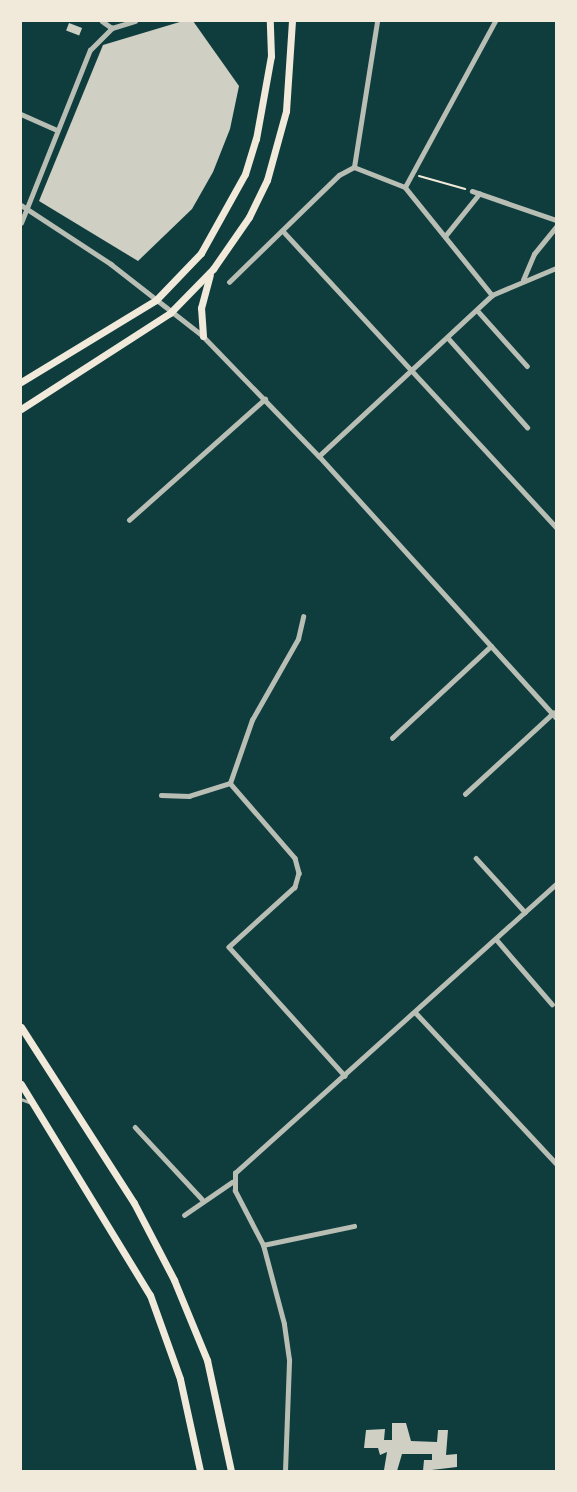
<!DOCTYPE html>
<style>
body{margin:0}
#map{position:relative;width:577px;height:1492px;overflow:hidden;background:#0f3d3e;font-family:Barlow,sans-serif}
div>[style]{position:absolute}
.building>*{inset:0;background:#cfcfc3;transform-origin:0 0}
.path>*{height:2px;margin:-1px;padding:0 1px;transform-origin:1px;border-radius:1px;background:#f1e9da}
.service>*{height:2.5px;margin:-1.25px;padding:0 1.25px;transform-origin:1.25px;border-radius:1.25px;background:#b8beb3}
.minor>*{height:4.5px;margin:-2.25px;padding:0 2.25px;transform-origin:2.25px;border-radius:2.25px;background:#b8beb3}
.secondary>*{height:7px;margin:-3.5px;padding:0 3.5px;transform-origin:3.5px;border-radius:3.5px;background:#f1e9da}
span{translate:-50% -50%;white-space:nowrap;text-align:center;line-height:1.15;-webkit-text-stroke:4px #f1e9da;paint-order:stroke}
.frame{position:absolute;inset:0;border:22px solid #f1e9da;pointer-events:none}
</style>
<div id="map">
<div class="building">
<i style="clip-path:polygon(183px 21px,193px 21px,239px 86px,230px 129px,213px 172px,192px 209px,138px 261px,39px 201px,103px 45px)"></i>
<i style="left:69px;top:23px;width:14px;height:8px;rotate:21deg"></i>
<i style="clip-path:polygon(392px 1423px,406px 1423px,411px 1441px,437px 1442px,438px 1430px,448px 1430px,446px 1455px,457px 1454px,457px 1467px,423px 1471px,424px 1460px,432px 1460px,432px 1454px,402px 1454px,397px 1471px,384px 1470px,387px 1452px,380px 1455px,378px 1448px,364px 1448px,366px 1430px,385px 1429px,384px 1440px,392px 1440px)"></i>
</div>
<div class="path">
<i style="left:419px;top:176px;width:48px;rotate:15.8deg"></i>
</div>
<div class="service">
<i style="left:21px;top:1099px;width:9px;rotate:21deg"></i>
</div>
<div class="minor">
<i style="left:102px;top:21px;width:12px;rotate:35deg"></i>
<i style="left:21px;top:114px;width:39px;rotate:24deg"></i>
<i style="left:354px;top:167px;width:55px;rotate:21.4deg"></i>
<i style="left:405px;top:187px;width:139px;rotate:51.1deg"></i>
<i style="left:354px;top:167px;width:148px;rotate:-81deg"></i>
<i style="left:405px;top:187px;width:189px;rotate:-61.5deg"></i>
<i style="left:472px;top:191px;width:89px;rotate:19deg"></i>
<i style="left:21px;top:205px;width:108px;rotate:33.2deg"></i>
<i style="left:111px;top:264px;width:117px;rotate:38deg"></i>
<i style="left:203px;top:336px;width:167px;rotate:46deg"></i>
<i style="left:319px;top:456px;width:353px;rotate:47.8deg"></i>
<i style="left:21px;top:223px;width:186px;rotate:-68.3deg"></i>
<i style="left:90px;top:50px;width:31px;rotate:-45deg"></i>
<i style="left:112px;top:28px;width:24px;rotate:-17deg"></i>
<i style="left:283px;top:231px;width:403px;rotate:47.3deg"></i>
<i style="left:446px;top:235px;width:53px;rotate:-51.2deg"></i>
<i style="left:523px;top:280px;width:28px;rotate:-67deg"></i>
<i style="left:534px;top:254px;width:35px;rotate:-51deg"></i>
<i style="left:229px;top:282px;width:153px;rotate:-44.2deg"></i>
<i style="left:339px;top:175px;width:17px;rotate:-28deg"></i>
<i style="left:477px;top:310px;width:75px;rotate:48.2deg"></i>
<i style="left:449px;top:339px;width:118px;rotate:48.4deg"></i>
<i style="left:319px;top:456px;width:236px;rotate:-42.9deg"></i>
<i style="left:492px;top:295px;width:69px;rotate:-22.9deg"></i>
<i style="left:129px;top:520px;width:182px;rotate:-41.7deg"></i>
<i style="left:392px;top:738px;width:135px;rotate:-42.9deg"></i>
<i style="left:230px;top:783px;width:67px;rotate:-70.8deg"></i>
<i style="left:252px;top:720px;width:93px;rotate:-60.4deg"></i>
<i style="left:298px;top:639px;width:23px;rotate:-77deg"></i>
<i style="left:465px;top:794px;width:120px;rotate:-42.6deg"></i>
<i style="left:161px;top:795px;width:28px;rotate:2deg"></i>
<i style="left:189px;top:796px;width:43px;rotate:-17.6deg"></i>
<i style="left:230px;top:783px;width:99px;rotate:49.1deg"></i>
<i style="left:295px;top:858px;width:16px;rotate:75deg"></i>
<i style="left:299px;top:873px;width:15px;rotate:106deg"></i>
<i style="left:295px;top:887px;width:89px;rotate:137.7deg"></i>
<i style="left:229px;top:947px;width:173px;rotate:48deg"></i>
<i style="left:476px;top:858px;width:73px;rotate:47.8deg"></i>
<i style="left:496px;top:939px;width:86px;rotate:49.3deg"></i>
<i style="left:416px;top:1013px;width:205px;rotate:47deg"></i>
<i style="left:135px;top:1127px;width:98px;rotate:47.1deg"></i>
<i style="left:184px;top:1215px;width:58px;rotate:-34.5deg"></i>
<i style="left:263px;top:1245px;width:93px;rotate:-11.8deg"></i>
<i style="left:285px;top:1471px;width:111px;rotate:-87.9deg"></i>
<i style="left:289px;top:1360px;width:36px;rotate:-98deg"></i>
<i style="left:284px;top:1324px;width:82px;rotate:-104.9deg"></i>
<i style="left:263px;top:1245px;width:61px;rotate:-117.4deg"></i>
<i style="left:235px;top:1191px;width:18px;rotate:-90deg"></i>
<i style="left:235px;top:1173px;width:432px;rotate:-42deg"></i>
</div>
<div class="secondary">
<i style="left:203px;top:336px;width:28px;rotate:-94deg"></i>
<i style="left:201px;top:308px;width:34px;rotate:-75deg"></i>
<i style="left:21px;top:382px;width:158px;rotate:-31.3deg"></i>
<i style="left:156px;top:300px;width:65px;rotate:-46.2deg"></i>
<i style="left:201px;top:253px;width:90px;rotate:-60.9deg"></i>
<i style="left:245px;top:174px;width:37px;rotate:-73deg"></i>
<i style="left:256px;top:139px;width:84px;rotate:-79.8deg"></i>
<i style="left:271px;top:56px;width:35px;rotate:-92deg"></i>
<i style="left:21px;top:409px;width:177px;rotate:-32.8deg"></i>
<i style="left:170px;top:313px;width:62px;rotate:-45.7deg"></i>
<i style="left:213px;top:269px;width:63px;rotate:-55.3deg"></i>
<i style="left:249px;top:217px;width:41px;rotate:-64.1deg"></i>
<i style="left:267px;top:180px;width:72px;rotate:-74.6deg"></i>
<i style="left:286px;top:111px;width:90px;rotate:-86.2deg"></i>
<i style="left:21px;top:1027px;width:209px;rotate:57.3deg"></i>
<i style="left:134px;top:1203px;width:87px;rotate:62.5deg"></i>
<i style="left:174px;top:1280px;width:87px;rotate:67.6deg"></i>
<i style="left:207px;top:1360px;width:114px;rotate:77.8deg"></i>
<i style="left:21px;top:1084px;width:247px;rotate:58.6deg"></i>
<i style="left:150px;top:1295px;width:89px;rotate:70.3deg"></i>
<i style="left:180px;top:1379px;width:94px;rotate:77.7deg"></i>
</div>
<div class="frame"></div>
</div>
